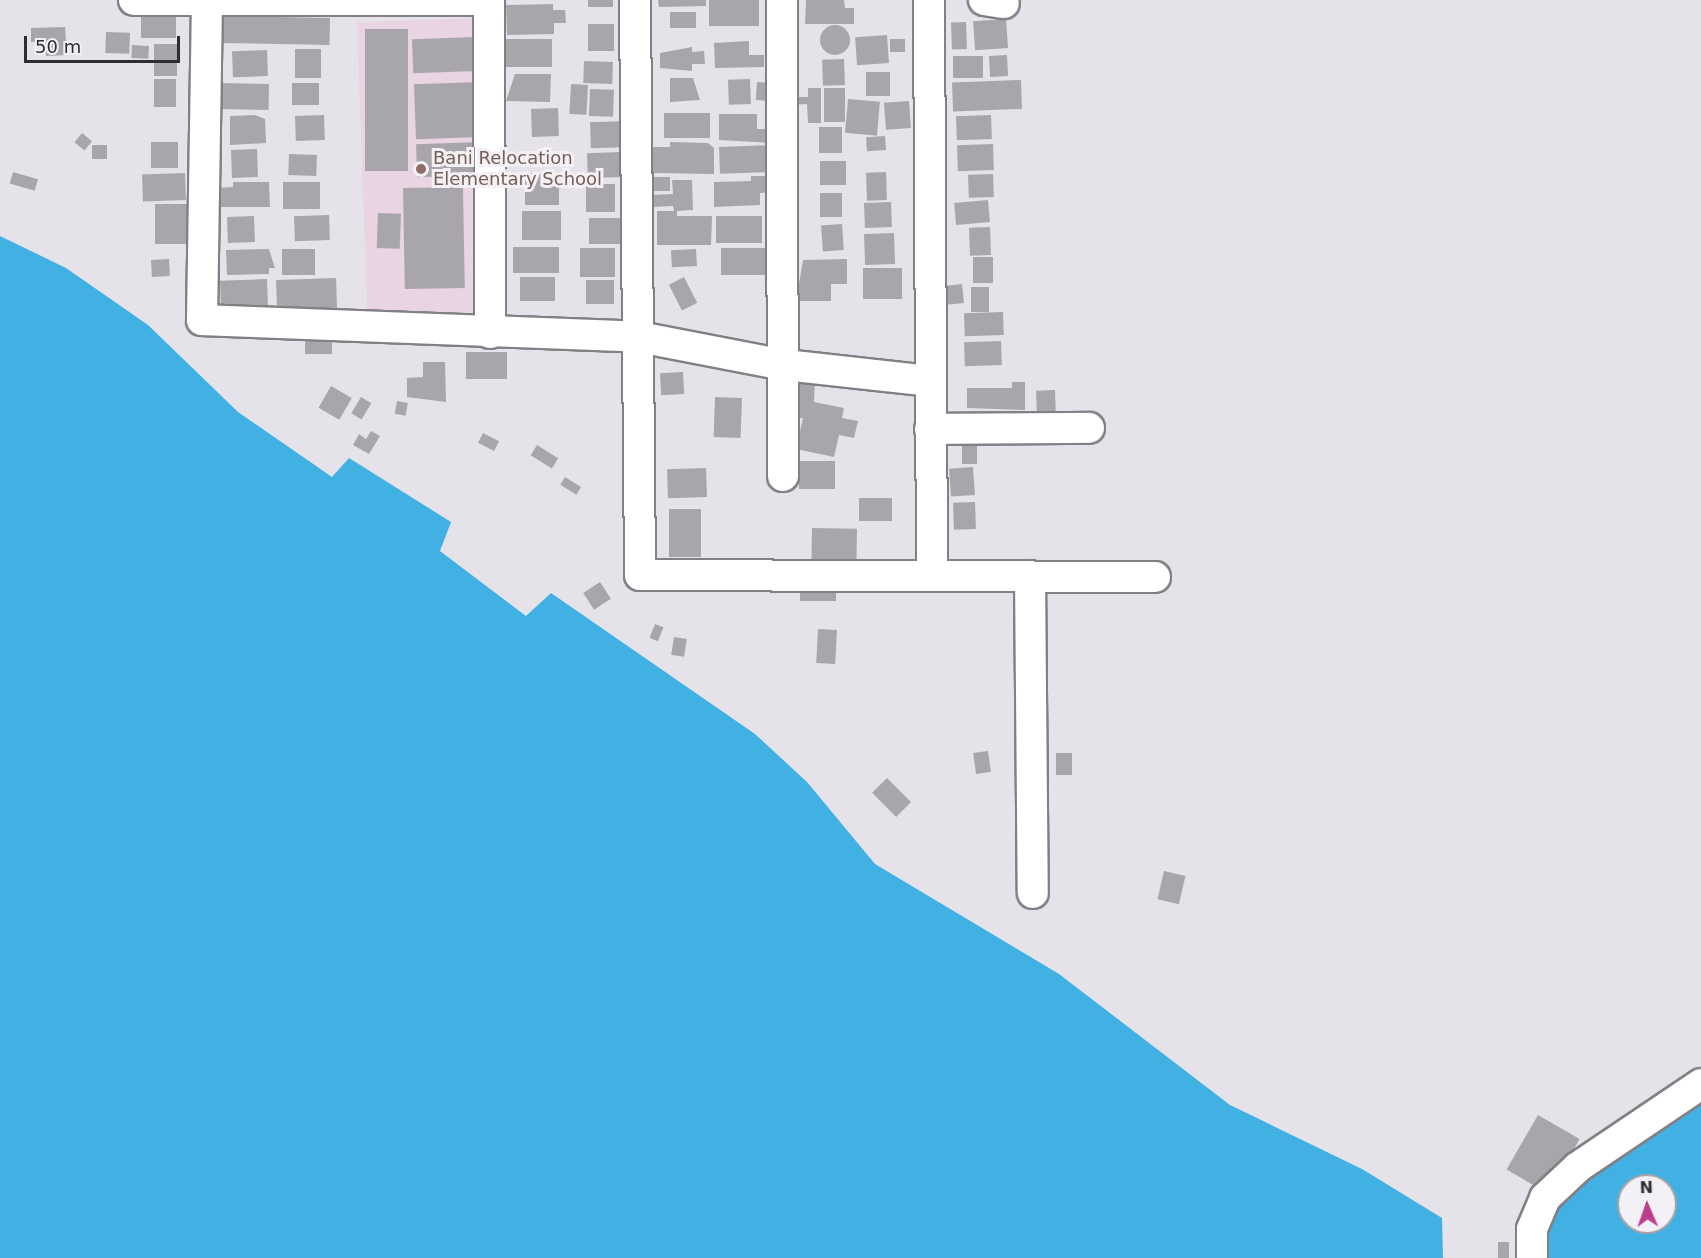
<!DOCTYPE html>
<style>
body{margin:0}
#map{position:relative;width:1701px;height:1258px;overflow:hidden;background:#e5e3e9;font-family:"DejaVu Sans",sans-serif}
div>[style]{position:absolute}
.education>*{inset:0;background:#e8d4e2;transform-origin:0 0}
.water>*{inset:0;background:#40b1e2}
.building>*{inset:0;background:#a8a6ab;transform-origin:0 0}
.round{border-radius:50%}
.roads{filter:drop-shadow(2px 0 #838085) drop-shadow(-2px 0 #838085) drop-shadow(0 2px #838085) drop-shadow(0 -2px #838085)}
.minor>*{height:30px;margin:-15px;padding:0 15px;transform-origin:15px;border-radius:15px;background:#fff}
.dots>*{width:16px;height:16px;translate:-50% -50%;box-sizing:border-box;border:3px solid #f3f0f6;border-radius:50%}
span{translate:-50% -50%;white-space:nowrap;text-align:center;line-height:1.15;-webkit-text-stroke:6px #f3f0f6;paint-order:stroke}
.education-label{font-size:18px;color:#785e54}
.left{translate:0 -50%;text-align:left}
.north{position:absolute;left:1617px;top:1174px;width:60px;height:60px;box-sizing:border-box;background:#f3f0f6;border:2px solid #a4a2a6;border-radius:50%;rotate:358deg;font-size:16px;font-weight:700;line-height:24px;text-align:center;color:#2e2d2f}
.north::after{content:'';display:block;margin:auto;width:21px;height:27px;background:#bb3e8d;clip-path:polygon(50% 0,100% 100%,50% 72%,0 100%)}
.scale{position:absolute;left:24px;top:36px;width:156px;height:27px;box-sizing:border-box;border:3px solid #2e2d2f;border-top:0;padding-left:8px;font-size:18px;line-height:21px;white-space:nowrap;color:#2e2d2f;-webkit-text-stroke:4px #f3f0f6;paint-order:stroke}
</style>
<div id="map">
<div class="education">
<i style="left:477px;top:18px;width:300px;height:120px;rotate:88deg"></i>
</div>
<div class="water">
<i style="clip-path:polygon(0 236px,66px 268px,148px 325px,238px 412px,332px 477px,349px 458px,451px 522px,440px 551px,526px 616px,551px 593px,755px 734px,807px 782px,875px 864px,1059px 974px,1230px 1105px,1362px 1169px,1442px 1218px,1443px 1258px,0 1258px)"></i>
<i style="clip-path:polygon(evenodd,1701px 1084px,1701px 1258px,1532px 1258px,1545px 1198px,1701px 1084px,1629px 1186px,1665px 1186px,1665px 1222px,1629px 1222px,1629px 1186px)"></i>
</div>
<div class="building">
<i style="left:588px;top:0;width:25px;height:7px"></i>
<i style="clip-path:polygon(658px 0,706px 0,706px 6px,659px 7px)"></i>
<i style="left:709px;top:0;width:50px;height:26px"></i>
<i style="clip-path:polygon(806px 0,844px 0,845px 8px,854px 8px,854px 24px,805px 24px)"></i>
<i style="clip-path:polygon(553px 4px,553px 10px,565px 10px,566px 23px,554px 23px,554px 34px,507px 35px,506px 5px)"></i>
<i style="left:696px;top:12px;width:16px;height:26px;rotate:90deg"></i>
<i style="left:221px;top:16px;width:109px;height:27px;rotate:1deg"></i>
<i style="left:141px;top:17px;width:35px;height:21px"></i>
<i style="left:1006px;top:19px;width:29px;height:33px;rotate:86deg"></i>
<i style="left:966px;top:22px;width:27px;height:15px;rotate:88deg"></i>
<i style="left:588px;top:24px;width:26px;height:27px"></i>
<i class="round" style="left:820px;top:25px;width:30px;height:30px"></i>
<i style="clip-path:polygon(65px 27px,67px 55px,46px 56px,45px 41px,31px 42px,31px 28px)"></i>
<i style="left:365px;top:29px;width:43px;height:142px"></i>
<i style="left:106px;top:32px;width:24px;height:21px;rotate:2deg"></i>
<i style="left:887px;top:35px;width:28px;height:32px;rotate:86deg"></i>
<i style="left:475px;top:37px;width:34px;height:63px;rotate:88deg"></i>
<i style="left:506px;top:39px;width:46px;height:28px"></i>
<i style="left:905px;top:39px;width:13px;height:15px;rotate:90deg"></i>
<i style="clip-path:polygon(749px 41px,749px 55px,764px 55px,764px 67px,715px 68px,714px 43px)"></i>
<i style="left:154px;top:44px;width:23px;height:32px"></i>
<i style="left:132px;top:45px;width:17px;height:13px;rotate:3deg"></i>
<i style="clip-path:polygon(692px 47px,692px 52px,704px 51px,705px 64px,692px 64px,692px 71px,660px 68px,660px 53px)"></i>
<i style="left:295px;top:49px;width:26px;height:29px"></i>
<i style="left:267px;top:50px;width:26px;height:35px;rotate:88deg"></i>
<i style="left:1007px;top:55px;width:21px;height:18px;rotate:87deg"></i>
<i style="left:983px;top:56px;width:22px;height:30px;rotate:90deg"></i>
<i style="left:844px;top:59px;width:26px;height:22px;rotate:88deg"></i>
<i style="left:584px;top:61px;width:29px;height:22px;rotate:2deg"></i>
<i style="left:890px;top:72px;width:24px;height:24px;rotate:90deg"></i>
<i style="clip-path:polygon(515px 74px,551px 74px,550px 102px,506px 101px)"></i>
<i style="clip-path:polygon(670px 78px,693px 78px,700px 100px,670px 102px)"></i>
<i style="left:154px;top:79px;width:22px;height:28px"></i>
<i style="left:750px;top:79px;width:25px;height:22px;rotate:88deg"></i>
<i style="left:1021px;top:80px;width:29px;height:69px;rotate:88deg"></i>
<i style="left:480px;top:82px;width:55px;height:66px;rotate:88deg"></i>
<i style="left:757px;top:82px;width:14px;height:18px;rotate:4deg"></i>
<i style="left:218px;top:83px;width:51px;height:26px;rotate:1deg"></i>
<i style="left:292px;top:83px;width:27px;height:22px"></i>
<i style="left:571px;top:84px;width:17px;height:30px;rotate:3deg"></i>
<i style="clip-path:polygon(808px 88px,821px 88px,821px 123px,808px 123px,807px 104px,791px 105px,791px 97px,808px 97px)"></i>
<i style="left:824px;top:88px;width:21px;height:34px"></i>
<i style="left:590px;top:89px;width:24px;height:27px;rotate:2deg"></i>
<i style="left:848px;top:99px;width:32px;height:34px;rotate:5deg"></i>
<i style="left:909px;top:101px;width:27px;height:25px;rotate:86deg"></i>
<i style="left:558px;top:108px;width:28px;height:27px;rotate:88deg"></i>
<i style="left:710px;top:113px;width:25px;height:46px;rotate:90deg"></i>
<i style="clip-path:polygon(719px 114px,757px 114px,757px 129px,773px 129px,773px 143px,719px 140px)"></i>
<i style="clip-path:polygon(255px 115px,265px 119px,266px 143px,230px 145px,230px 116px)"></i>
<i style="left:324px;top:115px;width:25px;height:29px;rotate:88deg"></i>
<i style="left:991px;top:115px;width:24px;height:35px;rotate:88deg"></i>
<i style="left:629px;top:121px;width:26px;height:39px;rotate:88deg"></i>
<i style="left:819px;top:127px;width:23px;height:26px"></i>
<i style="left:82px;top:133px;width:13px;height:12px;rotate:39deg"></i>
<i style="left:885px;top:136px;width:14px;height:19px;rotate:86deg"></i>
<i style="left:151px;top:142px;width:27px;height:26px"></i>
<i style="left:479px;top:142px;width:33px;height:63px;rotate:88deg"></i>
<i style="clip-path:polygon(670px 142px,708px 143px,714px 148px,714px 174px,653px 173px,653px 147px,670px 147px)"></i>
<i style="left:993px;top:144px;width:26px;height:36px;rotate:88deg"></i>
<i style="left:92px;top:145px;width:15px;height:14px"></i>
<i style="left:773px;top:145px;width:27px;height:54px;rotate:88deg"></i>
<i style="left:257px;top:149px;width:28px;height:26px;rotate:88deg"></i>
<i style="left:621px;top:152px;width:25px;height:34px;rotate:88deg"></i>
<i style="left:289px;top:154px;width:28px;height:21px;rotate:2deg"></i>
<i style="left:820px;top:161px;width:26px;height:24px"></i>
<i style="left:13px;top:172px;width:26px;height:12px;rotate:16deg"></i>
<i style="left:886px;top:172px;width:28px;height:20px;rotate:88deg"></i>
<i style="left:185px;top:173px;width:27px;height:43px;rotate:88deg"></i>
<i style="left:525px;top:173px;width:34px;height:32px"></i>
<i style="left:993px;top:174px;width:23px;height:25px;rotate:88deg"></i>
<i style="clip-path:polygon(751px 176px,773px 176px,774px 192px,760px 193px,760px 205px,714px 207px,714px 182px,751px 181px)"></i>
<i style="left:650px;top:177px;width:20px;height:14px"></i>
<i style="clip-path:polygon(672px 180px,692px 180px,693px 210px,677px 211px,677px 216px,712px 216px,711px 245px,657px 245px,657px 211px,674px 211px,673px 206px,653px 207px,652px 195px,673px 194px)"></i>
<i style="clip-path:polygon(233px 182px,269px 182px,270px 207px,217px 207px,217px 188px,233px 187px)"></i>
<i style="left:283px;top:182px;width:37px;height:27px"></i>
<i style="left:615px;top:184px;width:28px;height:29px;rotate:90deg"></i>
<i style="left:463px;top:187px;width:101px;height:60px;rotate:89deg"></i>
<i style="left:820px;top:193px;width:22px;height:24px"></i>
<i style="left:988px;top:200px;width:22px;height:34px;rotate:85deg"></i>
<i style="left:891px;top:202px;width:25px;height:27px;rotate:88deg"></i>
<i style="left:155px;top:204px;width:39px;height:40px"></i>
<i style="left:522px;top:211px;width:39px;height:29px"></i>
<i style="left:378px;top:213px;width:23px;height:35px;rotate:2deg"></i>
<i style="left:329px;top:215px;width:25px;height:35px;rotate:88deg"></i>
<i style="left:254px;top:216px;width:26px;height:27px;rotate:88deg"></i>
<i style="left:716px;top:216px;width:46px;height:27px"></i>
<i style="left:589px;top:218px;width:33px;height:26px"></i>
<i style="left:842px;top:224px;width:26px;height:21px;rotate:86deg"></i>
<i style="left:990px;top:227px;width:28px;height:21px;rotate:88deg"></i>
<i style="left:894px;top:233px;width:31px;height:30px;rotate:88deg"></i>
<i style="left:513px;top:247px;width:46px;height:26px"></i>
<i style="left:580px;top:248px;width:35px;height:29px"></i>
<i style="left:767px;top:248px;width:27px;height:46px;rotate:90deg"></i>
<i style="clip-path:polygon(269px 249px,275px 268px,269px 268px,269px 274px,227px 275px,226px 250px)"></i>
<i style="left:282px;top:249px;width:33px;height:26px"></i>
<i style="left:696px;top:249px;width:17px;height:25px;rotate:87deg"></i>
<i style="left:973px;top:257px;width:20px;height:26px"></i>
<i style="left:169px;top:259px;width:17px;height:18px;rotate:87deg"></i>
<i style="clip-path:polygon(847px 259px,847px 284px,831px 284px,831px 301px,796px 301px,803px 260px)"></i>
<i style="left:902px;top:268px;width:31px;height:39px;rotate:90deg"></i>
<i style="left:520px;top:277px;width:35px;height:24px"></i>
<i style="left:684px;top:277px;width:29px;height:17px;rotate:63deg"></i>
<i style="left:336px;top:278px;width:31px;height:60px;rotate:88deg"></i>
<i style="left:267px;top:279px;width:33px;height:47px;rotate:88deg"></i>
<i style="left:586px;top:280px;width:28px;height:24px"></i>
<i style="left:962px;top:284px;width:19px;height:18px;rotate:84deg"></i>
<i style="left:971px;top:287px;width:18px;height:25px"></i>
<i style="left:1003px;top:312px;width:23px;height:39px;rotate:88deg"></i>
<i style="left:305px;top:334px;width:27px;height:20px"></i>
<i style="left:1001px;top:341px;width:24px;height:37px;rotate:88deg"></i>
<i style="left:466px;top:352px;width:41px;height:27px"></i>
<i style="clip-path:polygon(423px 362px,445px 362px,446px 402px,407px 397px,407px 378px,423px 377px)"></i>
<i style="left:683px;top:372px;width:22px;height:23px;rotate:87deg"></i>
<i style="clip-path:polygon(792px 376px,815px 377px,814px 402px,844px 408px,842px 418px,858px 421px,854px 438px,839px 435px,834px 457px,796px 449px,803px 418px,791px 418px)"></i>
<i style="clip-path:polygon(1012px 382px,1025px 382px,1025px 410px,967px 408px,967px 388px,1012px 388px)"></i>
<i style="left:331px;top:386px;width:24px;height:25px;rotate:30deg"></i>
<i style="left:1055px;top:390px;width:25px;height:19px;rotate:88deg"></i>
<i style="left:361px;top:397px;width:12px;height:19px;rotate:31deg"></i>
<i style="left:715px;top:397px;width:27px;height:40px;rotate:2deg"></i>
<i style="left:397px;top:401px;width:11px;height:13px;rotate:10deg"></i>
<i style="clip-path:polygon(371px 431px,380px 436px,369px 454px,353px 445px,359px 434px,366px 439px)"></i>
<i style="left:483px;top:433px;width:18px;height:11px;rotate:27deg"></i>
<i style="left:537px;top:445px;width:25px;height:12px;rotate:32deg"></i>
<i style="left:962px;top:446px;width:15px;height:18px"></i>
<i style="left:799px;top:461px;width:36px;height:28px"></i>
<i style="left:973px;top:467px;width:28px;height:24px;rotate:86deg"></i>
<i style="left:706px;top:468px;width:29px;height:39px;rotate:88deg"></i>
<i style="left:565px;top:477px;width:19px;height:9px;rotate:32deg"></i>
<i style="left:859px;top:498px;width:33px;height:23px"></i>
<i style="left:975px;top:502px;width:27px;height:22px;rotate:88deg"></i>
<i style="left:669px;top:509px;width:32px;height:48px"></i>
<i style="left:812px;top:528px;width:45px;height:34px;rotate:1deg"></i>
<i style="left:600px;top:582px;width:20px;height:20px;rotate:57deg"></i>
<i style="left:836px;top:584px;width:17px;height:36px;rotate:90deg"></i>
<i style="left:655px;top:624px;width:9px;height:15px;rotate:21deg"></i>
<i style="left:818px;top:629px;width:19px;height:34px;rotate:3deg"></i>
<i style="left:674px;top:637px;width:13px;height:18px;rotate:9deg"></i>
<i style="left:988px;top:751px;width:21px;height:15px;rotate:82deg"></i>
<i style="left:1056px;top:753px;width:16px;height:22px"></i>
<i style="left:887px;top:778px;width:34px;height:21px;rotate:45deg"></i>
<i style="left:1164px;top:871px;width:22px;height:29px;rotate:13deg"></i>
<i style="left:1538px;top:1115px;width:48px;height:63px;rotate:30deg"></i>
<i style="left:1498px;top:1242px;width:11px;height:16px"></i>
</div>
<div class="roads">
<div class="minor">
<i style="left:134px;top:0;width:355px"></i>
<i style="left:489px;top:0;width:333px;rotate:89.8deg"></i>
<i style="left:635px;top:0;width:575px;rotate:89.5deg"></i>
<i style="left:640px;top:575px;width:515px;rotate:0.22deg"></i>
<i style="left:782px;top:0;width:476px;rotate:89.9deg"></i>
<i style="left:929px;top:0;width:576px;rotate:89.7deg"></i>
<i style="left:984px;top:0;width:20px;rotate:9deg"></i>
<i style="left:207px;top:1px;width:319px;rotate:90.9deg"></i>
<i style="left:202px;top:320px;width:437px;rotate:2.2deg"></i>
<i style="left:639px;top:337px;width:149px;rotate:10.9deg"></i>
<i style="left:785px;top:365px;width:145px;rotate:6.3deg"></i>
<i style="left:930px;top:429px;width:159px;rotate:-0.4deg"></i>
<i style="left:1030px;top:576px;width:317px;rotate:89.5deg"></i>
<i style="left:1532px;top:1258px;width:29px;rotate:-90deg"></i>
<i style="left:1532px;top:1229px;width:34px;rotate:-67deg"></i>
<i style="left:1545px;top:1198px;width:45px;rotate:-43.2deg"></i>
<i style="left:1578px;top:1167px;width:148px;rotate:-34deg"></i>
</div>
</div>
<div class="dots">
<i style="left:421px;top:169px;background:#8d6e63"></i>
</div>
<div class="education-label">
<span class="left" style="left:433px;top:169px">Bani Relocation<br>Elementary School</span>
</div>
<div class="north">N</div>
<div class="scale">50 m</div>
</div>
